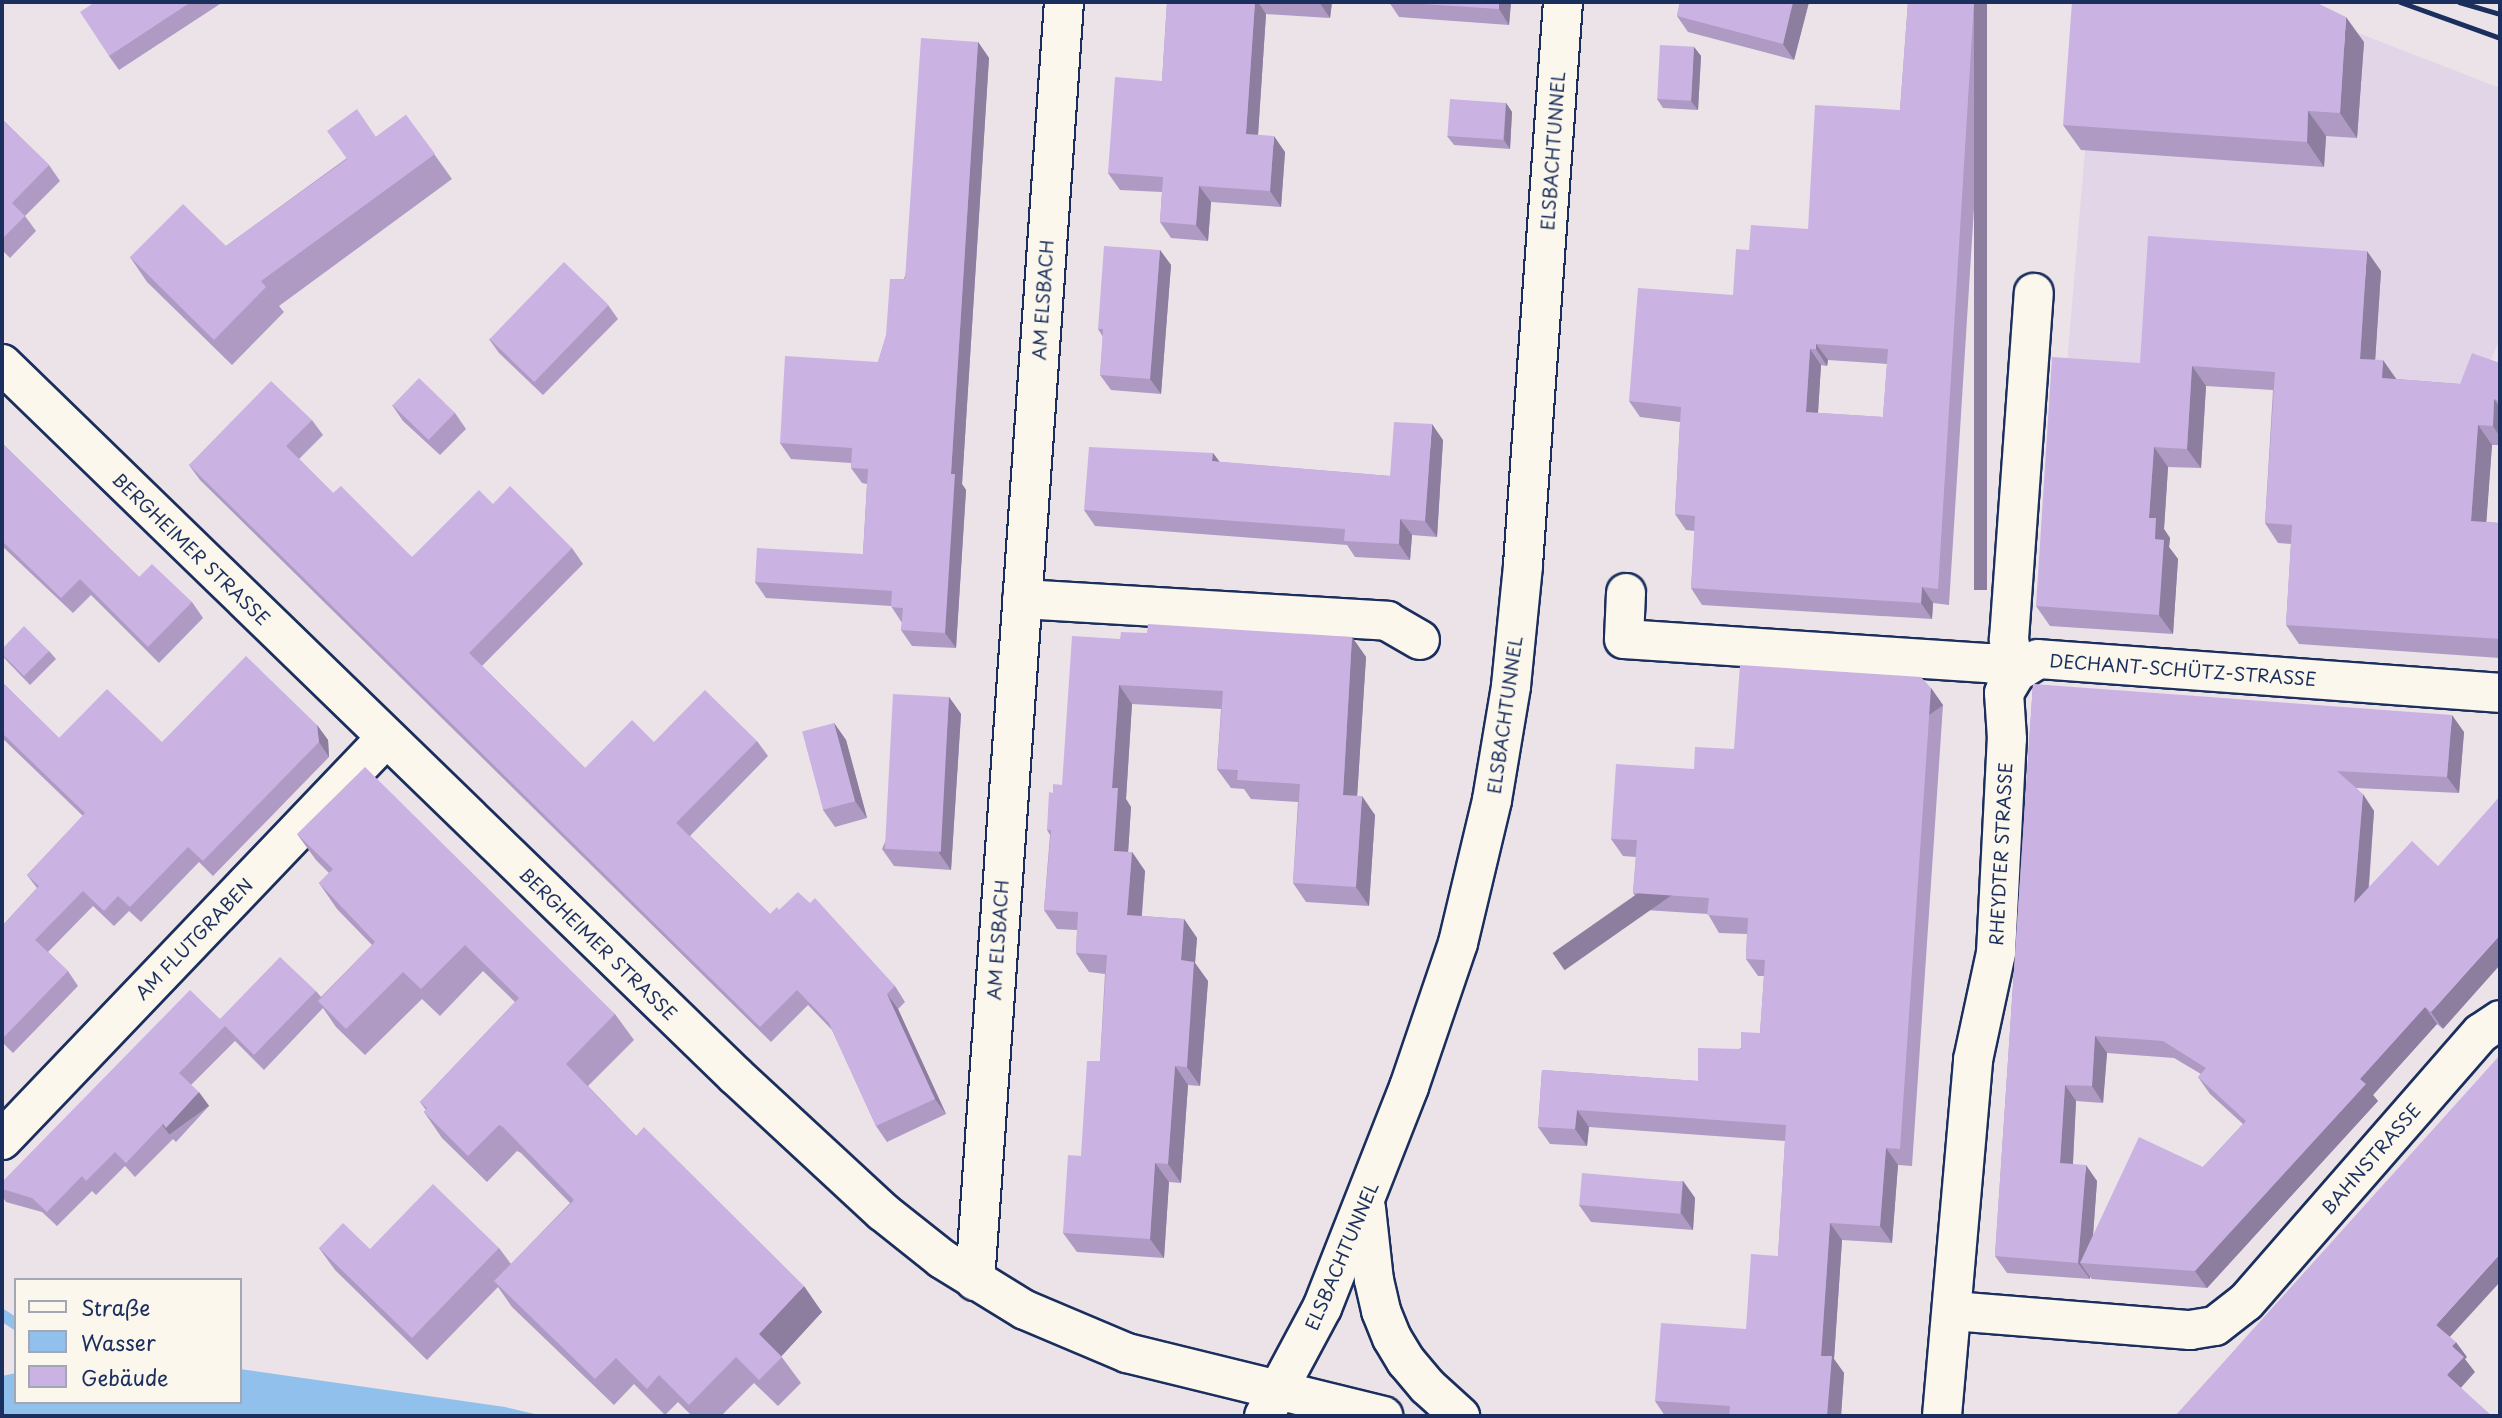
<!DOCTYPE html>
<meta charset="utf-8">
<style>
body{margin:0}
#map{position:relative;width:2502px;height:1418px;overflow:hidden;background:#ece3e9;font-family:"Playpen Sans",sans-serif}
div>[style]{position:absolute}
.built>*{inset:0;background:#e2d5e7}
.water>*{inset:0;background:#90c0eb}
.stream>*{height:12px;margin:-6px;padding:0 6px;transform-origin:6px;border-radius:6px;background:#90c0eb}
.roads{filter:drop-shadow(2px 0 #1b2f5e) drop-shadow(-2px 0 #1b2f5e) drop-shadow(0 2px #1b2f5e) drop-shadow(0 -2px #1b2f5e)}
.minor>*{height:38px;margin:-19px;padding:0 19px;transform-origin:19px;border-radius:19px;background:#fbf7ec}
.major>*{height:38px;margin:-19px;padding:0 19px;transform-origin:19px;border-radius:19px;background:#fbf7ec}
.rail>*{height:5px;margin:-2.5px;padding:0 2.5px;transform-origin:2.5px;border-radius:2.5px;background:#1b2f5e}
.wall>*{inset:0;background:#ae9ac3}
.shaded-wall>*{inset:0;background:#8d7d9f;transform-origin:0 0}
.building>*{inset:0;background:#cab3e3;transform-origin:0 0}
span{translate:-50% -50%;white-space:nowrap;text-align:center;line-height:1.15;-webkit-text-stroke:5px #fbf7ec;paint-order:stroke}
.street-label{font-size:18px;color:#1b2f5e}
.frame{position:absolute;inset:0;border:4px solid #1b2f5e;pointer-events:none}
.legend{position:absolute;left:14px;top:1278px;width:228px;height:126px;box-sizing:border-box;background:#fbf7ec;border:2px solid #a1a7b3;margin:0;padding:9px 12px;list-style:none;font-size:21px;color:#1b2f5e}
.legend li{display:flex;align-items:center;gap:14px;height:35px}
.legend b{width:35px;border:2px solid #a1a7b3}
</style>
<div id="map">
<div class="built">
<i style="clip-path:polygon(2278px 2px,2500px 88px,2500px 338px,2473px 403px,2066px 376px,2085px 150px,2130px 153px)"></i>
</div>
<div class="water">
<i style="clip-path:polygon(240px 1369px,505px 1407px,543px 1416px,2px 1416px,2px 1376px,16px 1373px,16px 1402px,240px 1402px)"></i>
</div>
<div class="stream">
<i style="left:2px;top:1315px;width:17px;rotate:33deg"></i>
</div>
<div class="roads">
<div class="minor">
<i style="left:2px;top:364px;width:1023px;rotate:44.13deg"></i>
<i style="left:736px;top:1076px;width:200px;rotate:42.8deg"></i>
<i style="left:883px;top:1212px;width:75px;rotate:38.5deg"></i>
<i style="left:942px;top:1259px;width:97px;rotate:31.6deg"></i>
<i style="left:1025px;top:1310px;width:111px;rotate:22.9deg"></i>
<i style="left:1127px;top:1353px;width:264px;rotate:13.8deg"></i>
<i style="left:1626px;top:593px;width:46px;rotate:92.5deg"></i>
<i style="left:1624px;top:639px;width:366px;rotate:3.8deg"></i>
<i style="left:1989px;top:663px;width:29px;rotate:20deg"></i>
<i style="left:1022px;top:599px;width:366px;rotate:3.4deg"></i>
<i style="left:1387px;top:621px;width:38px;rotate:30deg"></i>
<i style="left:2016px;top:673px;width:26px;rotate:-32deg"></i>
<i style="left:2038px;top:659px;width:463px;rotate:4.2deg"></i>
<i style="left:2px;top:1140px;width:556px;rotate:-46.31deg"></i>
<i style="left:975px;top:1281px;width:1282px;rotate:-86.02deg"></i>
<i style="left:1953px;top:1311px;width:238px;rotate:4.6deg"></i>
<i style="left:2190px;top:1330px;width:25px;rotate:-9deg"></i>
<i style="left:2215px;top:1326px;width:39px;rotate:-38deg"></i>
<i style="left:2246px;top:1302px;width:357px;rotate:-48.9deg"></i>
<i style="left:2481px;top:1033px;width:23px;rotate:-34deg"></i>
<i style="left:1942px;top:1416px;width:357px;rotate:-85deg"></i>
<i style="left:1973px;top:1060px;width:109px;rotate:-77.9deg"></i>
<i style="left:1996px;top:953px;width:214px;rotate:-87.1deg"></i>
<i style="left:2007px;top:739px;width:46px;rotate:-93.7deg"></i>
<i style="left:2004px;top:693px;width:23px;rotate:-59deg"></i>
<i style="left:2016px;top:673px;width:35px;rotate:-102deg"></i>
<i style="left:2009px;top:639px;width:347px;rotate:-85.9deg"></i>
</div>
<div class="major">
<i style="left:1366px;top:1208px;width:72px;rotate:83.7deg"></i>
<i style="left:1374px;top:1280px;width:32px;rotate:77deg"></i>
<i style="left:1381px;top:1311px;width:29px;rotate:68deg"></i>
<i style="left:1392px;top:1338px;width:27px;rotate:59deg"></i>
<i style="left:1406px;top:1361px;width:33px;rotate:50deg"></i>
<i style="left:1427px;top:1386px;width:45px;rotate:42.3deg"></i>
<i style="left:1264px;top:1416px;width:123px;rotate:-61.8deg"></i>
<i style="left:1322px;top:1308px;width:238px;rotate:-68.5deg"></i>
<i style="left:1409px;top:1087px;width:152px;rotate:-71.2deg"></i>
<i style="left:1458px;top:943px;width:147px;rotate:-76.6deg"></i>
<i style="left:1492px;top:800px;width:116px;rotate:-80.5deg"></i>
<i style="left:1511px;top:686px;width:122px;rotate:-84.3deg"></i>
<i style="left:1523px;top:565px;width:564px;rotate:-85.94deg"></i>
</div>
</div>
<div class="rail">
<i style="left:2400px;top:2px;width:106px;rotate:19.8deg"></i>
<i style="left:2459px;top:2px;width:43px;rotate:16.3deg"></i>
</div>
<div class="wall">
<i style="clip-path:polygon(95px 2px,223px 2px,119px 70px,109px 56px)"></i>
<i style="clip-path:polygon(1167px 2px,1332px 2px,1330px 18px,1266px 14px,1258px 135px,1285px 152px,1281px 207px,1211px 202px,1208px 241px,1171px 238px,1160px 222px,1162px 192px,1120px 190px,1108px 173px,1162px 81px)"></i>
<i style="clip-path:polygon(1389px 2px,1511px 2px,1509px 25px,1399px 17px)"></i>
<i style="clip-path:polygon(1680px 2px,1809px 2px,1794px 60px,1688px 32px,1677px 16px)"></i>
<i style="clip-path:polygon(evenodd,1908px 2px,1987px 2px,1949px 605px,1933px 603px,1932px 619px,1702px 605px,1691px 588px,1695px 531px,1686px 530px,1675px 514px,1680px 422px,1640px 417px,1629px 401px,1733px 295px,1749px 250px,1808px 229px,1900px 110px,1908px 2px,1828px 360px,1887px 364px,1883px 417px,1818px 413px,1821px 365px,1827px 366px,1828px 360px)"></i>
<i style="clip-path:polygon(978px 42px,989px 58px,962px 484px,966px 490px,956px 648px,912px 646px,901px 630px,902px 623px,891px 606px,766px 598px,755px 582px,863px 554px,867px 484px,862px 483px,851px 468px,851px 463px,791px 459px,780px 443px,878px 362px)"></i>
<i style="clip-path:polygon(2364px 42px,2357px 138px,2326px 136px,2324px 167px,2081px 150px,2063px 125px)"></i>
<i style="clip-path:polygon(1694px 47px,1701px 56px,1698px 110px,1663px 108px,1657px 99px)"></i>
<i style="clip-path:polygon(1506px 103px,1512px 112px,1510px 149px,1454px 145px,1447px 136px)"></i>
<i style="clip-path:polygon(406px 115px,452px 179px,279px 306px,284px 312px,232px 365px,147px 282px,130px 257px,226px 246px)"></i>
<i style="clip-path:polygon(2px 119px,49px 165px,60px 181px,25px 216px,36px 231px,10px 258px,2px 250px)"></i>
<i style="clip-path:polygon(1160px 250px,1171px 265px,1161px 394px,1111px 390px,1100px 375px,1103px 337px,1098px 329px)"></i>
<i style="clip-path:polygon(2381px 271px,2375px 360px,2396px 379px,2460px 384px,2500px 363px,2500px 445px,2492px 445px,2486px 522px,2500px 523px,2500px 658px,2299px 644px,2286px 625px,2291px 544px,2278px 543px,2265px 523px,2273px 390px,2206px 386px,2201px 468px,2168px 467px,2164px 529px,2170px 538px,2169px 547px,2178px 559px,2173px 634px,2050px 626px,2036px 606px,2140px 363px)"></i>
<i style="clip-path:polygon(608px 305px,618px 319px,543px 395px,499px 353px,489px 339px)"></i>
<i style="clip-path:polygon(392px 405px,455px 413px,466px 429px,440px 455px,403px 421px)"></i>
<i style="clip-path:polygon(312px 420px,323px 435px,299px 459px,333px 493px,412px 557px,493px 504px,572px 548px,583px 564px,482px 666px,585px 768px,654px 742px,757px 741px,768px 756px,690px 836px,770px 914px,779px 910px,895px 986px,905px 1002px,898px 1009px,946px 1114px,887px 1142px,876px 1126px,832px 1030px,808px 1005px,771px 1042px,200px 480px,189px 465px)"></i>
<i style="clip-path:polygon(1443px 440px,1437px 537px,1412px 535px,1410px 560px,1355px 557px,1347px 545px,1095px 526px,1084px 510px,1213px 453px,1220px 462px,1390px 476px)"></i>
<i style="clip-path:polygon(2px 443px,139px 577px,192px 602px,203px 618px,159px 663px,91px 595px,73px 613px,2px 546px)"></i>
<i style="clip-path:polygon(1147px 633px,1352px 637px,1366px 657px,1357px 796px,1375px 815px,1369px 906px,1306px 902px,1293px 883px,1298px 802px,1251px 799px,1244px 789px,1231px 788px,1217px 769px,1221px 709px,1132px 704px,1126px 799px,1131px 807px,1128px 852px,1132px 852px,1145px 871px,1142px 916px,1184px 919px,1197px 938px,1195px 963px,1208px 981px,1200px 1086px,1188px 1085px,1181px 1183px,1169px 1182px,1164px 1258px,1077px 1252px,1063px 1233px,1081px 1156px,1100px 1061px,1105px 974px,1089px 972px,1076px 953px,1077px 930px,1057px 929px,1044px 910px,1050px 835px,1047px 830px,1053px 793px,1062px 785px,1120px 639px)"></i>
<i style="clip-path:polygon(2px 649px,49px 651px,56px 659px,30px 685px,6px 660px,2px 655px)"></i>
<i style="clip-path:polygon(2px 682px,59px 738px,162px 742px,317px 725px,328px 740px,329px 757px,213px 876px,199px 862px,141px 922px,129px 911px,114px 926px,93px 906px,48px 952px,68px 971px,78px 986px,13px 1053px,3px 1043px,2px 1044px,2px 926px,37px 888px,27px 875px,83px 816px,2px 738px)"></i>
<i style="clip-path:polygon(evenodd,2033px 684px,2464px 732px,2459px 793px,2356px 788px,2374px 811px,2369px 888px,2443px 1029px,2437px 1024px,2373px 1095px,2378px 1101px,2207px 1288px,2092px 1279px,2090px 1277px,2090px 1279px,2007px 1273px,1995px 1256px,2033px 684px,2107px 1053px,2174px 1058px,2201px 1074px,2198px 1077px,2210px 1094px,2243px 1124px,2203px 1167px,2093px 1235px,2097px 1181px,2073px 1164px,2076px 1101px,2103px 1103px,2107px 1053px)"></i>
<i style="clip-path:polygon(1931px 688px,1943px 705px,1912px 1166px,1898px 1165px,1892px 1243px,1842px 1240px,1834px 1359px,1844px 1373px,1841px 1416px,1665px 1416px,1655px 1401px,1746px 1329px,1778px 1256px,1785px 1141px,1589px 1127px,1587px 1146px,1550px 1144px,1538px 1127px,1542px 1070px,1698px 1081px,1760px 1033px,1764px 976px,1758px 976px,1746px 959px,1747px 934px,1719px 933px,1708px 914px,1645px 910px,1633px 893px,1636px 857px,1623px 856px,1611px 839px,1694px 769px,1734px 749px)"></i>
<i style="clip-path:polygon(949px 697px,961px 714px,951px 870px,894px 866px,882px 849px)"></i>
<i style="clip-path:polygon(834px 723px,846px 740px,867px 818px,835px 827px,823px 810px)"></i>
<i style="clip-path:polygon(297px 834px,615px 1014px,634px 1040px,588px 1086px,636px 1136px,822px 1312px,781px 1356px,801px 1383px,778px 1406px,754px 1383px,721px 1416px,692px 1416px,678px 1402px,665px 1415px,634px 1384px,614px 1405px,512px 1307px,498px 1287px,427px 1360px,335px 1270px,319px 1248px,370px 1249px,499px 1248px,511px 1264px,570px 1203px,521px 1153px,517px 1151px,487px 1182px,442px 1138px,424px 1112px,426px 1110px,420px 1102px,515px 1002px,483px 971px,440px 1016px,422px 999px,365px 1055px,336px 1027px,323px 1008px,264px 1070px,235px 1041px,191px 1085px,209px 1106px,176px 1142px,173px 1139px,135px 1177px,125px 1166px,96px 1195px,92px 1191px,57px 1226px,42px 1212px,6px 1202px,2px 1196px,2px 1182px,220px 1019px,316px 991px,321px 997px,372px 945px,337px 909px,319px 883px,329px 873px,316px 860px)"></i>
<i style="clip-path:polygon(1683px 1181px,1695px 1198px,1693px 1230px,1591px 1222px,1579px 1205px)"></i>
</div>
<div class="shaded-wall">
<i style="clip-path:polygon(1255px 2px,1258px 2px,1266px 14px,1257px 150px,1246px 134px)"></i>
<i style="clip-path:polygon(1319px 2px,1332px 2px,1330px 18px)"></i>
<i style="clip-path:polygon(1499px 2px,1511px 2px,1509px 25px,1499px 9px)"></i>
<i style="clip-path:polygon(1793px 2px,1809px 2px,1794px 60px,1783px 44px)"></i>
<i style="left:1974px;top:2px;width:13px;height:588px"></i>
<i style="clip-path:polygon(2346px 17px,2364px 42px,2357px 138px,2340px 113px)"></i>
<i style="clip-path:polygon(978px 42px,989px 58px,962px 484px,966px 490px,956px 648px,945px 633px,951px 474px)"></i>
<i style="clip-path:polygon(1694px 47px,1701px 56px,1698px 110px,1691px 101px)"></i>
<i style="clip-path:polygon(1506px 103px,1512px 112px,1510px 149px,1504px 140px)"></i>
<i style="clip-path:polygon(2308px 111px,2326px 136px,2324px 167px,2307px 142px)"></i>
<i style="clip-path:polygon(1274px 136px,1285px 152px,1281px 207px,1270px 191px)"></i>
<i style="clip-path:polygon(1199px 186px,1211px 202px,1208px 241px,1196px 225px)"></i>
<i style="clip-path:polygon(1160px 250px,1171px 265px,1161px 394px,1150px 379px)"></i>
<i style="clip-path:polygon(2367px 251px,2381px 271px,2374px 378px,2360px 359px)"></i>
<i style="clip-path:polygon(1816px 344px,1828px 360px,1827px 366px,1816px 349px)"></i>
<i style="clip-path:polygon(1810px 349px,1821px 365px,1817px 428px,1806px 412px)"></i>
<i style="clip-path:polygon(2383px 360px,2397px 380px,2382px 378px)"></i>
<i style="clip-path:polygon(2192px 366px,2206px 386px,2201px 468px,2187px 449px)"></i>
<i style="clip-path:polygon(2494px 399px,2500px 408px,2500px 437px,2493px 426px)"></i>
<i style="clip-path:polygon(1432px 424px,1443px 440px,1437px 537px,1425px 521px)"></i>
<i style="clip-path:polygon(2478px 425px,2492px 445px,2485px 541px,2471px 521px)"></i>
<i style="clip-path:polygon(2154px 447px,2168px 467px,2164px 529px,2170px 538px,2169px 547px,2178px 559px,2173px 634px,2159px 615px,2155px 539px,2149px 518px)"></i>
<i style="clip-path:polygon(1213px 453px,1224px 469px,1212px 461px)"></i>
<i style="clip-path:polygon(1400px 519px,1412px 535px,1410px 560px,1399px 544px)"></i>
<i style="clip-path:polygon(1922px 587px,1933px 603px,1932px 619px,1921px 603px)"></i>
<i style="clip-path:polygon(1352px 637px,1366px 657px,1356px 814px,1343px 795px)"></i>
<i style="clip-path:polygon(1119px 685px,1132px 704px,1126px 799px,1131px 807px,1127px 870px,1114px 851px,1112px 788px)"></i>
<i style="left:1931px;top:688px;width:21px;height:462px;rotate:55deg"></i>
<i style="clip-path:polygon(949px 697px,961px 714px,951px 870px,939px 853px)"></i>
<i style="clip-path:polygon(2452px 715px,2464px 732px,2459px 793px,2447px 777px)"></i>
<i style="clip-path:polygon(834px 723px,846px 740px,867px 818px,855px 801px)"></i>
<i style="clip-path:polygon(317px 725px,328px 740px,329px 757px,319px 742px)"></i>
<i style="clip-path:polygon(2363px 794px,2374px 811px,2366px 920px,2354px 903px)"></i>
<i style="clip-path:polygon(1362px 796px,1375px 815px,1369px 906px,1356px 887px)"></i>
<i style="clip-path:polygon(1132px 852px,1145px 871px,1140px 934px,1127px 915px)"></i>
<i style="clip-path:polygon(1184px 919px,1197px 938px,1195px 963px,1208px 981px,1200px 1086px,1187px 1067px,1181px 960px)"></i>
<i style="clip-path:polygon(2500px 935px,2500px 965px,2443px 1029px,2431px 1012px)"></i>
<i style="clip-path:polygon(887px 994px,898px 1009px,946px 1114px,935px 1099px)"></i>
<i style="clip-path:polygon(2425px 1007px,2437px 1024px,2373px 1095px,2378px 1101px,2207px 1288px,2195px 1271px,2360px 1079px)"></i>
<i style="clip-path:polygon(2095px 1036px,2107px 1053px,2103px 1103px,2092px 1086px)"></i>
<i style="clip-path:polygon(1175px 1066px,1188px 1085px,1181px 1183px,1168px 1164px)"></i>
<i style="clip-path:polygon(2065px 1085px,2076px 1101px,2072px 1180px,2060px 1163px)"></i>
<i style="left:199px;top:1092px;width:17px;height:49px;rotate:54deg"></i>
<i style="clip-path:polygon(1577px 1110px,1589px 1127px,1587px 1146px,1575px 1129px)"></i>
<i style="clip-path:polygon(1886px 1148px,1898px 1165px,1892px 1243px,1880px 1226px)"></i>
<i style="clip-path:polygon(1155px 1163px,1169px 1182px,1164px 1258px,1150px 1239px)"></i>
<i style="clip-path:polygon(2086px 1165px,2097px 1181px,2091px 1263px,2080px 1263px,2090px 1277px,2090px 1279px,2078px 1263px)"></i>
<i style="clip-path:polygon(1683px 1181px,1695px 1198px,1693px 1230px,1681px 1213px)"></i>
<i style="clip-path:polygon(1830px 1223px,1842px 1240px,1834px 1359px,1844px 1373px,1841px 1416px,1827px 1416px,1821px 1356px)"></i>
<i style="clip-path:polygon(2500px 1254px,2500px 1282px,2447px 1340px,2436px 1325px)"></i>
<i style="clip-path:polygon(804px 1286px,822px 1312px,778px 1360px,759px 1334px)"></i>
<i style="clip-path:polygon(2456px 1342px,2467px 1357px,2465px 1359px,2475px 1372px,2458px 1391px,2447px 1375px,2452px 1346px)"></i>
</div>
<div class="building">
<i style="clip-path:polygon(95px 2px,191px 2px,109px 56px,80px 12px)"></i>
<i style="clip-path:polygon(1167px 2px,1255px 2px,1246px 134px,1274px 136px,1270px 191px,1199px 186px,1196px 225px,1160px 222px,1163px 177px,1108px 173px,1115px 77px,1162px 81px)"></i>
<i style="clip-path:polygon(1392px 2px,1499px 2px,1499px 9px)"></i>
<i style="clip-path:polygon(1680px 2px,1793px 2px,1783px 44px,1677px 16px)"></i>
<i style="clip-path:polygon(evenodd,1908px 2px,1974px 2px,1938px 589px,1922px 587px,1921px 603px,1691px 588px,1695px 516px,1675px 514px,1681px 407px,1629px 401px,1638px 288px,1733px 295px,1736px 249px,1749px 250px,1751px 225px,1808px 229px,1815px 105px,1900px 110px,1908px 2px,1816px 344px,1888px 349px,1883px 417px,1806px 412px,1810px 349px,1816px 349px,1816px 344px)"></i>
<i style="clip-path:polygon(2072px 2px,2315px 2px,2346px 17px,2340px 113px,2308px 111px,2307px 142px,2063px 125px)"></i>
<i style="clip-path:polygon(921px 38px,978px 42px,951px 474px,955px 474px,945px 633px,901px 630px,903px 608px,891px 607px,892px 591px,755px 582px,757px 548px,863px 554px,868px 469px,851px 468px,852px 448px,780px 443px,785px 356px,878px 362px,886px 335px,890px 279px,905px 279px)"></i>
<i style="left:1660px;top:45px;width:34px;height:54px;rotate:3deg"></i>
<i style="left:1450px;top:99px;width:56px;height:37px;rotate:4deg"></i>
<i style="clip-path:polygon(357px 109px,376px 137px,406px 115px,435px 154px,261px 281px,266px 287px,214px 340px,130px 257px,183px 204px,226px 246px,347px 159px,327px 131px)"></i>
<i style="clip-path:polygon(2px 119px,49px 165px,12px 203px,25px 216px,2px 239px)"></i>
<i style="clip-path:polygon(2148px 236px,2367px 251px,2360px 359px,2383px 360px,2382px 378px,2460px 384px,2472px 353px,2500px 363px,2500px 402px,2494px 399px,2493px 426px,2478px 425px,2471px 521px,2500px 523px,2500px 639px,2286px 625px,2292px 525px,2265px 523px,2275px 372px,2192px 366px,2187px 449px,2154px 447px,2149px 518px,2156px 518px,2155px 539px,2164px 540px,2159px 615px,2036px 606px,2052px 357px,2140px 363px)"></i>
<i style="clip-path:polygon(1104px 246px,1160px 250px,1150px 379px,1100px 375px,1103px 329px,1098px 329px)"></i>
<i style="left:564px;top:262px;width:62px;height:107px;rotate:44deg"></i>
<i style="left:419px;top:378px;width:50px;height:38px;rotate:44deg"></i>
<i style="clip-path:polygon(271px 381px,312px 420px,286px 446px,333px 493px,341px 486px,412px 557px,479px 490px,493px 504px,510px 486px,572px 548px,469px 653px,585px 768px,632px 720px,654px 742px,705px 690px,757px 741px,676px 823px,770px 914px,777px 907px,779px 910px,798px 892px,810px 903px,815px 898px,895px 986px,887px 994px,935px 1099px,876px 1126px,829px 1023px,797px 990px,760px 1027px,189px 465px)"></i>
<i style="clip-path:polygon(1394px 422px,1432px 424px,1425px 521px,1400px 519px,1399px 544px,1344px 541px,1345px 529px,1084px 510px,1089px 447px,1213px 453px,1212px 461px,1390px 476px)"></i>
<i style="clip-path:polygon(2px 443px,139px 577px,152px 564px,192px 602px,148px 647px,80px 579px,61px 598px,2px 541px)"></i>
<i style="clip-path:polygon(1148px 624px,1352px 637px,1343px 795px,1362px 796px,1356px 887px,1293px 883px,1300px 784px,1237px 780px,1238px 770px,1217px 769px,1223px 691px,1119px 685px,1112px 788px,1118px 788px,1114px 851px,1132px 852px,1127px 915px,1184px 919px,1181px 960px,1194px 962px,1187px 1067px,1175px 1066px,1168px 1164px,1155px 1163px,1150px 1239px,1063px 1233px,1068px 1155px,1081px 1156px,1087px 1061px,1100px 1061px,1107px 955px,1076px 953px,1078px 912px,1044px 910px,1051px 830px,1047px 830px,1049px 792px,1053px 793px,1053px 784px,1062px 785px,1072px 636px,1120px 639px,1121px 632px,1147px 633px)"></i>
<i style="clip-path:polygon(24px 626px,49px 651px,24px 676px,2px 654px,2px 649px)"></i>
<i style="clip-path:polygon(246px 656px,317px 725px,319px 742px,203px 861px,188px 847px,130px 907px,118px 896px,104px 911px,83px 891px,35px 940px,68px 971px,3px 1038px,2px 926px,39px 886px,27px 875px,85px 813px,2px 733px,2px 682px,59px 738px,107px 689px,162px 742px)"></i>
<i style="clip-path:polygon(1740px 665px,1921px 677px,1931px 688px,1900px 1149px,1886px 1148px,1880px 1226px,1830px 1223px,1821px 1356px,1832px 1356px,1827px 1416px,1729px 1416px,1730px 1406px,1655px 1401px,1661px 1323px,1746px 1329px,1751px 1254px,1778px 1256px,1786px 1125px,1577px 1110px,1575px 1129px,1538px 1127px,1542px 1070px,1698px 1081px,1698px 1048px,1741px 1049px,1741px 1032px,1760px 1033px,1765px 960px,1746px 959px,1748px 918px,1707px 915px,1709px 898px,1633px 893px,1637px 840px,1611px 839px,1616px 764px,1694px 769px,1695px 747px,1734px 749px)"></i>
<i style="clip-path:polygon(2033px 684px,2452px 715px,2447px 777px,2337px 771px,2363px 794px,2354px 903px,2412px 841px,2438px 866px,2500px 796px,2500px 935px,2431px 1012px,2425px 1007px,2360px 1079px,2366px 1084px,2195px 1271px,2080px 1263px,2139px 1137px,2203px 1167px,2246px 1121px,2198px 1077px,2206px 1068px,2163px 1041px,2095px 1036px,2092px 1086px,2065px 1085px,2060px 1163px,2086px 1165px,2078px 1263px,1995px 1256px)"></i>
<i style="left:893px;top:694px;width:56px;height:155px;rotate:3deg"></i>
<i style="left:834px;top:723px;width:81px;height:33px;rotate:75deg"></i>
<i style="clip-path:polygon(365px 767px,615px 1014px,566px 1064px,636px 1136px,644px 1127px,804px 1286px,759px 1334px,782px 1357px,759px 1380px,736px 1357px,689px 1405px,659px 1375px,647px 1389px,616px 1358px,595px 1379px,494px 1281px,574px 1200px,503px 1127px,499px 1125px,468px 1156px,424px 1112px,427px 1108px,420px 1102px,519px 998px,465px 945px,421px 989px,403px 972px,346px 1029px,318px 1001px,375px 942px,319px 883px,333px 869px,297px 834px)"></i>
<i style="clip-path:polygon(280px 957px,316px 991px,254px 1055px,225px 1026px,179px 1073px,199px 1092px,166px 1128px,163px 1124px,126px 1163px,115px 1152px,86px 1181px,82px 1176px,47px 1212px,32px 1198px,2px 1189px,2px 1182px,190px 990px,220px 1019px)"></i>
<i style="clip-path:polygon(2500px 1055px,2500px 1254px,2436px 1325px,2456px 1342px,2452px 1346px,2464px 1357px,2447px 1375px,2492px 1416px,2175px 1416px)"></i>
<i style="left:1582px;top:1173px;width:101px;height:32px;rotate:5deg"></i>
<i style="clip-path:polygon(433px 1184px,499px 1248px,412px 1338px,319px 1248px,343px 1223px,370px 1249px)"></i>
</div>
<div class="street-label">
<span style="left:1553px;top:151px;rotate:-86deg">ELSBACHTUNNEL</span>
<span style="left:1043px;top:300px;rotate:-86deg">AM ELSBACH</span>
<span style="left:191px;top:549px;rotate:44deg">BERGHEIMER STRASSE</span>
<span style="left:2183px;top:670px;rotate:4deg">DECHANT-SCHÜTZ-STRASSE</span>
<span style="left:1505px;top:715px;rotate:-82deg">ELSBACHTUNNEL</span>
<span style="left:2001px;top:854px;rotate:-87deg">RHEYDTER STRASSE</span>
<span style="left:194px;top:939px;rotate:-46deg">AM FLUTGRABEN</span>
<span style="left:998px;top:940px;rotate:-86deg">AM ELSBACH</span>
<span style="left:598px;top:944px;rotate:44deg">BERGHEIMER STRASSE</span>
<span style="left:2371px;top:1159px;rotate:-49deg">BAHNSTRASSE</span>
<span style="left:1342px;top:1256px;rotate:-67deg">ELSBACHTUNNEL</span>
</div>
<div class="frame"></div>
<ul class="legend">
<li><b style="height:9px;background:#fbf7ec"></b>Straße</li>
<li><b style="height:19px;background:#90c0eb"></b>Wasser</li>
<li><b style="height:19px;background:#cab3e3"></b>Gebäude</li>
</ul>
</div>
